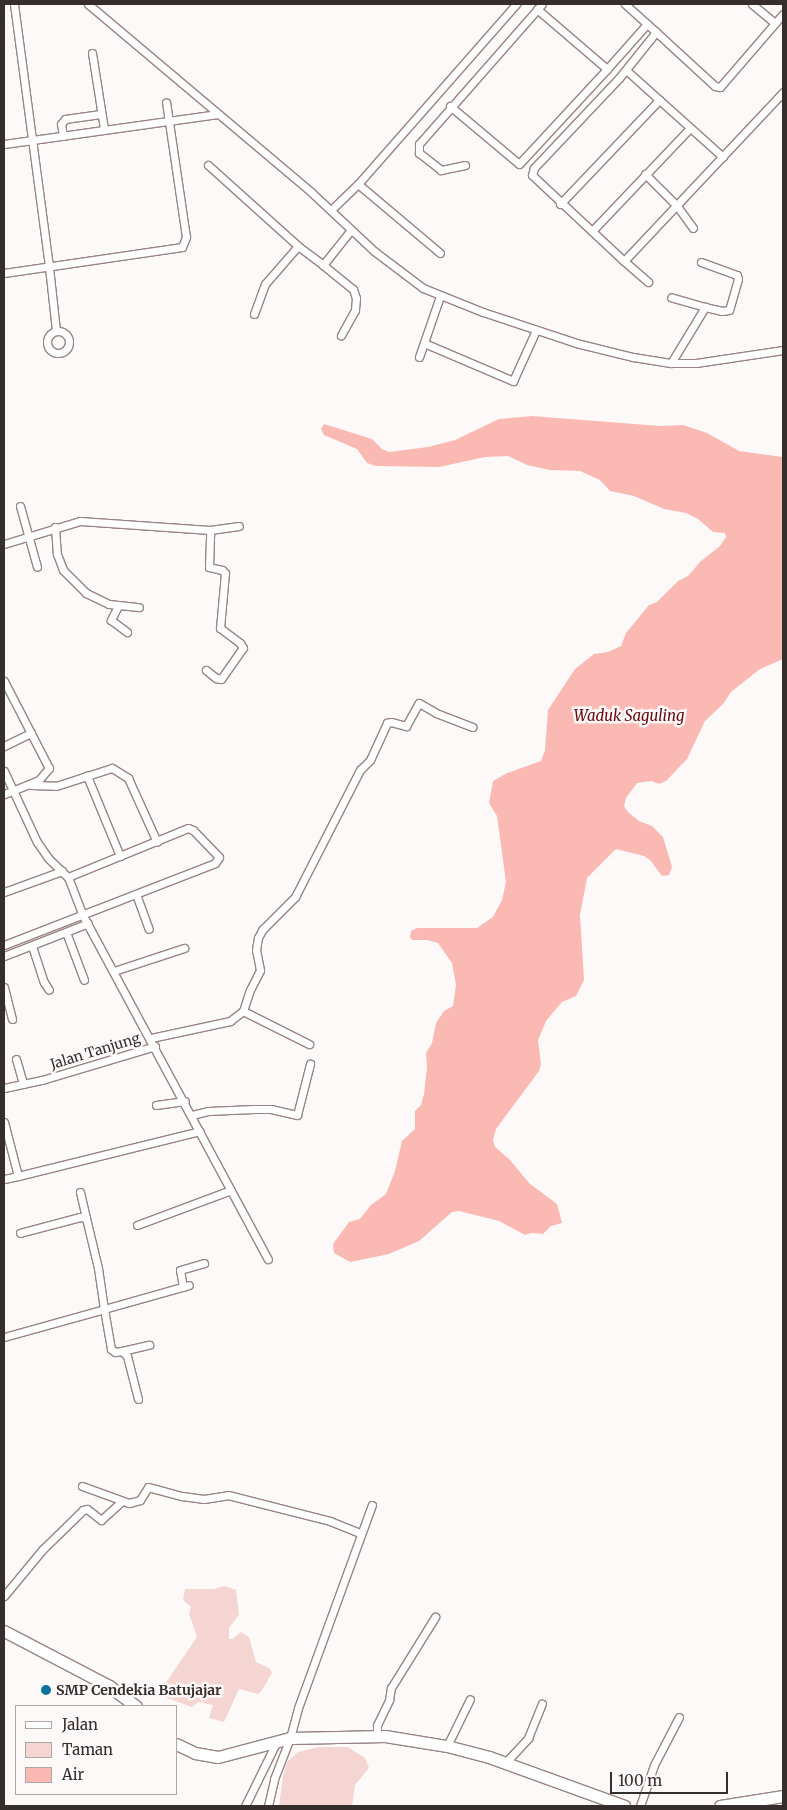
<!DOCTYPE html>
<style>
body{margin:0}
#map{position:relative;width:787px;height:1810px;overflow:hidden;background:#fdf9f8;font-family:Merriweather,serif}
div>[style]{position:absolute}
.green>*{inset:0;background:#f5d5d1}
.water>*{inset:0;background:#fbb9b3}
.roads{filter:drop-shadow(1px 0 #988482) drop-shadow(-1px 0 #988482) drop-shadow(0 1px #988482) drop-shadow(0 -1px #988482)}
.minor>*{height:7px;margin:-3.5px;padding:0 3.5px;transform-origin:3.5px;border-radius:3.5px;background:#fff}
.minor>.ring{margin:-3.5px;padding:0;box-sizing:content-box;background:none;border:7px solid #fff;border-radius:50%}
.trunk>*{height:11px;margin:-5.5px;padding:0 5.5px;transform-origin:5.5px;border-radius:5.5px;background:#fff}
.dots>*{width:14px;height:14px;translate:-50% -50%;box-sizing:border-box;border:2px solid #fdf9f8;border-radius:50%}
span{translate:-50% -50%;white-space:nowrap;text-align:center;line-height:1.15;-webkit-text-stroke:5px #fdf9f8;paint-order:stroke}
.street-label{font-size:14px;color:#362e2d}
.poi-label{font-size:14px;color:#362e2d;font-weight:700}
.left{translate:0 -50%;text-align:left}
.water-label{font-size:15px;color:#67070f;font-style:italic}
.frame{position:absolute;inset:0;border:5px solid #362e2d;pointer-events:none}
.legend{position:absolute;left:15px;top:1705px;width:162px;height:90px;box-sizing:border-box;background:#fdf9f8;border:1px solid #ada8a7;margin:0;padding:6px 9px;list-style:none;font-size:15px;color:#362e2d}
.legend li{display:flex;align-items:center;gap:10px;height:25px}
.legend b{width:25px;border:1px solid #ada8a7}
.scale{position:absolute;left:610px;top:1772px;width:118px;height:22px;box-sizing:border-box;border:2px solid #362e2d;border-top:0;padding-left:6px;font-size:15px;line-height:18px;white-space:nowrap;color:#362e2d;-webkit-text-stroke:4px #fdf9f8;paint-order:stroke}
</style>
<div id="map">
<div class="green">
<i style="clip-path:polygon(224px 1586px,236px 1590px,239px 1615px,229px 1628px,229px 1639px,232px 1639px,241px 1632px,249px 1637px,256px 1662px,269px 1668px,272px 1673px,261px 1692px,258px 1694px,239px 1689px,224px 1722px,209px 1718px,213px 1705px,198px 1702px,192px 1707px,167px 1698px,165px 1684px,197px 1637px,189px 1614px,191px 1607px,183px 1600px,185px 1589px,214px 1589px)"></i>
<i style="clip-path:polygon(319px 1747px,348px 1747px,365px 1758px,369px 1768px,355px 1785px,352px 1806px,279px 1806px,283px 1776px,287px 1762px,298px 1752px)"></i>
</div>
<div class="water">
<i style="clip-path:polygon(532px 416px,660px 426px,683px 425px,707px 433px,739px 451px,783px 457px,783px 659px,760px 669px,731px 692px,723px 704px,705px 721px,687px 759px,666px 781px,659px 784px,652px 781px,637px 783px,626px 798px,624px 806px,628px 812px,639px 821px,652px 826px,663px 837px,672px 867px,669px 875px,662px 876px,650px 860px,644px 856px,616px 849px,587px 878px,580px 915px,584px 980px,576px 996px,562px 1002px,546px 1021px,538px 1040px,541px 1064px,539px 1071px,496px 1129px,493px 1140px,495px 1147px,510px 1160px,529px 1183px,557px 1204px,562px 1223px,551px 1226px,543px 1234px,532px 1233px,525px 1235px,499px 1221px,459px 1211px,452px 1212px,419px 1241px,389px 1254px,350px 1262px,334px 1253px,333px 1244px,349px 1222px,360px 1219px,371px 1205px,386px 1194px,395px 1171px,402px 1141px,415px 1129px,415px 1111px,421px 1105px,424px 1094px,427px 1067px,426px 1053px,432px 1043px,436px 1023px,444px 1011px,453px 1006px,456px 985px,452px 963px,438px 943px,427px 940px,413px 940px,410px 938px,411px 931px,417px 928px,477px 928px,493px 917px,502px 900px,506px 882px,497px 816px,489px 803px,493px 781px,507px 773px,541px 761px,545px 750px,548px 710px,575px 669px,594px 654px,608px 652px,621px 646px,626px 633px,649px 605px,657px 602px,678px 581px,688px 576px,700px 562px,720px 546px,726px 537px,725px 533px,713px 532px,698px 519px,686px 513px,664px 509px,634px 496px,610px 491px,600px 480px,580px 471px,550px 470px,527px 465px,508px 456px,485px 457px,439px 467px,376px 466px,367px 463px,357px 449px,324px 435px,321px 429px,324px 424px,372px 439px,382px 449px,389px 452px,428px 447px,455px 440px,499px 419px)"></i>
</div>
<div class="roads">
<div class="minor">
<i style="left:14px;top:4px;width:265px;rotate:82.4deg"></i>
<i style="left:49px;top:267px;width:63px;rotate:83.7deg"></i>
<i style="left:88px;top:4px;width:292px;rotate:40.1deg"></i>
<i style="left:311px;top:192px;width:86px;rotate:43.1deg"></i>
<i style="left:374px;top:251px;width:61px;rotate:37.1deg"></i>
<i style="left:423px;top:288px;width:65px;rotate:21.8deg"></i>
<i style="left:483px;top:312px;width:98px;rotate:18.4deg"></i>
<i style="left:576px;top:343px;width:59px;rotate:13.8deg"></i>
<i style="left:633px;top:357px;width:38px;rotate:9deg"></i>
<i style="left:671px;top:363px;width:25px"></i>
<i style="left:696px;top:363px;width:88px;rotate:-8.5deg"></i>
<i style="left:625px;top:4px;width:42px;rotate:42.1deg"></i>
<i style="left:656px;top:32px;width:59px;rotate:128.8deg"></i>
<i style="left:619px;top:78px;width:124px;rotate:133.4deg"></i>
<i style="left:534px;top:168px;width:7px;rotate:106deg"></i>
<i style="left:532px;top:175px;width:126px;rotate:43.1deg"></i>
<i style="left:624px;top:261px;width:232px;rotate:-46.7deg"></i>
<i style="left:752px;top:4px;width:30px;rotate:40deg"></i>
<i style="left:537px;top:9px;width:92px;rotate:40.6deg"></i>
<i style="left:607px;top:69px;width:60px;rotate:-48.4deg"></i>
<i style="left:656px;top:32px;width:80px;rotate:42.5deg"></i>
<i style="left:715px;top:86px;width:5px;rotate:11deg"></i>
<i style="left:720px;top:87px;width:96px;rotate:-49.2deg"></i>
<i style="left:92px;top:53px;width:77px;rotate:81deg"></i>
<i style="left:626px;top:70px;width:130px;rotate:41.9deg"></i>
<i style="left:450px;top:106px;width:90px;rotate:40deg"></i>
<i style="left:519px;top:164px;width:129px;rotate:-47.2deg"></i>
<i style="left:63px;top:136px;width:12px;rotate:-99deg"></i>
<i style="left:61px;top:124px;width:6px;rotate:-51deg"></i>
<i style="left:65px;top:119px;width:36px;rotate:-8deg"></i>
<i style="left:4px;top:144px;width:216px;rotate:-8deg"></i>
<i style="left:208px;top:165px;width:121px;rotate:42deg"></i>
<i style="left:298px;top:246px;width:31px;rotate:37deg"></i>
<i style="left:323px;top:265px;width:43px;rotate:-51.5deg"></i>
<i style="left:465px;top:165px;width:25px;rotate:168deg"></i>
<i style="left:441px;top:170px;width:28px;rotate:-142deg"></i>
<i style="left:419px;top:153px;width:9px;rotate:-90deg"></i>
<i style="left:419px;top:144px;width:186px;rotate:-48.7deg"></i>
<i style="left:645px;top:174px;width:45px;rotate:45deg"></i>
<i style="left:677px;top:206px;width:27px;rotate:54deg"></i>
<i style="left:358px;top:184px;width:107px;rotate:40.1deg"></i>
<i style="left:560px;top:204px;width:144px;rotate:-46.4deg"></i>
<i style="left:331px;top:210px;width:37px;rotate:-44deg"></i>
<i style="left:358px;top:184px;width:240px;rotate:-48.7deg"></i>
<i style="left:592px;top:231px;width:142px;rotate:-46.4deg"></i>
<i style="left:624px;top:261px;width:32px;rotate:41deg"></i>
<i style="left:701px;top:262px;width:38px;rotate:20deg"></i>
<i style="left:737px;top:275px;width:4px;rotate:76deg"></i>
<i style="left:738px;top:279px;width:32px;rotate:106deg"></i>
<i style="left:729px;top:310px;width:7px;rotate:172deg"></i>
<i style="left:722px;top:311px;width:17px;rotate:-167deg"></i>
<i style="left:323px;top:265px;width:38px;rotate:39deg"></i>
<i style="left:353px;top:289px;width:9px;rotate:72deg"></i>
<i style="left:356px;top:298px;width:12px;rotate:95deg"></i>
<i style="left:355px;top:310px;width:29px;rotate:119deg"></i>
<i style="left:4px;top:273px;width:180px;rotate:-8.3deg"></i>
<i style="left:182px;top:247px;width:11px;rotate:-68deg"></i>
<i style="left:186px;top:237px;width:136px;rotate:-98.4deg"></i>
<i style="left:254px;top:314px;width:32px;rotate:-70deg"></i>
<i style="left:265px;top:284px;width:50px;rotate:-49deg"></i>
<i class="ring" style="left:47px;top:331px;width:15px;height:15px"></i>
<i style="left:424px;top:343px;width:97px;rotate:23.1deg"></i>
<i style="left:513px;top:381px;width:56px;rotate:-65.7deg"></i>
<i style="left:419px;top:357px;width:65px;rotate:-71deg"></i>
<i style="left:671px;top:363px;width:66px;rotate:-58.7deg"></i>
<i style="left:705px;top:307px;width:35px;rotate:-164deg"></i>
<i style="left:20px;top:506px;width:63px;rotate:74.4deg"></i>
<i style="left:55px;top:527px;width:27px;rotate:86deg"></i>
<i style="left:57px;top:554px;width:17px;rotate:69deg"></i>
<i style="left:63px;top:570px;width:33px;rotate:45deg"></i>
<i style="left:86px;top:593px;width:25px;rotate:26deg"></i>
<i style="left:109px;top:604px;width:30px;rotate:6deg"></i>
<i style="left:4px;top:544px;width:79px;rotate:-16.8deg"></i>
<i style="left:80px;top:521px;width:130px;rotate:4deg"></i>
<i style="left:210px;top:530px;width:29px;rotate:-8deg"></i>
<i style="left:118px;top:606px;width:16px;rotate:117deg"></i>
<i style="left:111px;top:620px;width:20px;rotate:37deg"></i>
<i style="left:206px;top:670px;width:13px;rotate:39deg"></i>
<i style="left:216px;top:678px;width:5px;rotate:11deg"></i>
<i style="left:221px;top:679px;width:38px;rotate:-55deg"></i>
<i style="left:243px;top:648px;width:6px;rotate:-121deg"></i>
<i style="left:240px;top:643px;width:25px;rotate:-143deg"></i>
<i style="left:220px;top:628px;width:55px;rotate:-84.8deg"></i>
<i style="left:225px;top:573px;width:4px;rotate:-135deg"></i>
<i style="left:222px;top:570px;width:13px;rotate:-167deg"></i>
<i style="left:209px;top:567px;width:37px;rotate:-88deg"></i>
<i style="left:4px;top:681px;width:98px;rotate:62.7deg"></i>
<i style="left:49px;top:768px;width:16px;rotate:130deg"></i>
<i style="left:39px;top:780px;width:38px;rotate:158deg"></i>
<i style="left:4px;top:746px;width:30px;rotate:-26deg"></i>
<i style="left:4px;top:771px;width:78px;rotate:65.1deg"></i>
<i style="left:37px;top:842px;width:19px;rotate:55deg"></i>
<i style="left:48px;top:858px;width:28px;rotate:44deg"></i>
<i style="left:68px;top:877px;width:40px;rotate:69deg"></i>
<i style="left:82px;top:914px;width:392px;rotate:61.7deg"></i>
<i style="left:31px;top:785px;width:25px;rotate:2deg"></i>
<i style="left:56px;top:786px;width:33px;rotate:-18deg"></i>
<i style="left:120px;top:856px;width:87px;rotate:-112.4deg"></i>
<i style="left:87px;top:776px;width:26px;rotate:-18deg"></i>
<i style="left:112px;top:768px;width:19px;rotate:32deg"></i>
<i style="left:128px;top:778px;width:70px;rotate:65.6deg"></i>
<i style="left:4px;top:892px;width:62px;rotate:-19.9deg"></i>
<i style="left:136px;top:894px;width:37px;rotate:70deg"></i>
<i style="left:66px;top:932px;width:51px;rotate:69.4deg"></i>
<i style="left:4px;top:945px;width:226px;rotate:-21.2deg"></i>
<i style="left:215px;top:863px;width:7px;rotate:-56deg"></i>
<i style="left:219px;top:857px;width:37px;rotate:-134deg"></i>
<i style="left:193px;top:830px;width:5px;rotate:-158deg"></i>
<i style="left:188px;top:828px;width:130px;rotate:157.8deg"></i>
<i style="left:32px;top:946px;width:38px;rotate:72deg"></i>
<i style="left:44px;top:982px;width:9px;rotate:58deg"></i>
<i style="left:4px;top:956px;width:90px;rotate:-21.4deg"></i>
<i style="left:114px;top:971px;width:74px;rotate:-18.2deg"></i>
<i style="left:4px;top:987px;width:33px;rotate:76deg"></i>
<i style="left:243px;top:1011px;width:74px;rotate:26.6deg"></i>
<i style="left:151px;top:1038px;width:81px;rotate:-12.1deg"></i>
<i style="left:230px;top:1021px;width:16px;rotate:-38deg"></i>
<i style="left:243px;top:1011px;width:22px;rotate:-72deg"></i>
<i style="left:250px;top:990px;width:22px;rotate:-63deg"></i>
<i style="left:260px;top:970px;width:20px;rotate:-101deg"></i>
<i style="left:256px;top:950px;width:12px;rotate:-81deg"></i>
<i style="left:258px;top:938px;width:9px;rotate:-63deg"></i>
<i style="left:262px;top:930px;width:47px;rotate:-45deg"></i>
<i style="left:295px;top:897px;width:143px;rotate:-62.9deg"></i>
<i style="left:360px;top:770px;width:14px;rotate:-45deg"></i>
<i style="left:370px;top:760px;width:41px;rotate:-65.3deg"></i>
<i style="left:387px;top:723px;width:4px;rotate:-14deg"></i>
<i style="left:391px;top:722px;width:16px;rotate:15deg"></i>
<i style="left:406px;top:726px;width:26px;rotate:-61deg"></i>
<i style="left:419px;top:703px;width:20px;rotate:30deg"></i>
<i style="left:436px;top:713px;width:39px;rotate:21deg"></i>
<i style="left:16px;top:1059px;width:26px;rotate:74deg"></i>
<i style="left:4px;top:1088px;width:39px;rotate:-12deg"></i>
<i style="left:42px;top:1080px;width:118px;rotate:-16.7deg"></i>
<i style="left:156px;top:1105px;width:29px;rotate:-8deg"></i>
<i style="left:192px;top:1115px;width:16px;rotate:-14deg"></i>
<i style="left:208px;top:1111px;width:46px;rotate:-2.5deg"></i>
<i style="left:254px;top:1109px;width:17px"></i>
<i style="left:271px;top:1109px;width:27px;rotate:13deg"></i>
<i style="left:297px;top:1115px;width:53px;rotate:-75.7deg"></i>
<i style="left:4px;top:1122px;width:56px;rotate:75.5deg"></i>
<i style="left:18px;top:1176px;width:187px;rotate:-13.9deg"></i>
<i style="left:4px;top:1179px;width:14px;rotate:-12deg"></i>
<i style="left:80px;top:1192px;width:27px;rotate:77deg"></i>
<i style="left:137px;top:1225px;width:100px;rotate:-20.4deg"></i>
<i style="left:183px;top:1287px;width:17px;rotate:-100deg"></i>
<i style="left:180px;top:1270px;width:25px;rotate:-16deg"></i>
<i style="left:4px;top:1337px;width:104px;rotate:-15.6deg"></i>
<i style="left:104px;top:1309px;width:41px;rotate:-98.3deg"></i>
<i style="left:98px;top:1268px;width:51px;rotate:-103.5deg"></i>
<i style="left:86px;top:1218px;width:6px;rotate:-171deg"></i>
<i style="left:80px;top:1217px;width:62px;rotate:165.1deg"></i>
<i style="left:122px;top:1351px;width:28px;rotate:-13deg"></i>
<i style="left:138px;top:1399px;width:44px;rotate:-104.3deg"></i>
<i style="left:127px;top:1356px;width:7px;rotate:-135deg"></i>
<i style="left:122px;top:1351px;width:7px;rotate:172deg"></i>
<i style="left:115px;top:1352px;width:5px;rotate:-143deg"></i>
<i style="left:111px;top:1349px;width:41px;rotate:-99.9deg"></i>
<i style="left:104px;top:1309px;width:88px;rotate:-15.8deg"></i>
<i style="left:82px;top:1486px;width:50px;rotate:19.9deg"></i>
<i style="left:129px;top:1503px;width:11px;rotate:-15deg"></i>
<i style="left:140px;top:1500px;width:15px;rotate:-58deg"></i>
<i style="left:148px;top:1487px;width:35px;rotate:15deg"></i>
<i style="left:182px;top:1496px;width:22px;rotate:8deg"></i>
<i style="left:204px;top:1499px;width:24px;rotate:-9deg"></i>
<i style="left:228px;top:1495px;width:105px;rotate:14.3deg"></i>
<i style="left:330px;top:1521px;width:32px;rotate:22deg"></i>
<i style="left:4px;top:1596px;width:60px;rotate:-50.4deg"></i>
<i style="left:42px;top:1550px;width:57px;rotate:-44.3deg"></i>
<i style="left:83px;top:1510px;width:4px;rotate:-14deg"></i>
<i style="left:87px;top:1509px;width:18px;rotate:38deg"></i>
<i style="left:101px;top:1520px;width:27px;rotate:-42deg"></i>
<i style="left:377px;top:1736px;width:11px;rotate:-90deg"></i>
<i style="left:377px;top:1725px;width:28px;rotate:-64deg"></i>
<i style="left:389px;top:1700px;width:12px;rotate:-81deg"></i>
<i style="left:391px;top:1688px;width:84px;rotate:-58.2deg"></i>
<i style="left:447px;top:1746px;width:52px;rotate:-63.9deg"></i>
<i style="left:506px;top:1762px;width:33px;rotate:-47deg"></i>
<i style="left:528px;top:1738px;width:37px;rotate:-68deg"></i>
<i style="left:245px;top:1806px;width:72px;rotate:-63.8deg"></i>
<i style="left:268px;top:1806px;width:28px;rotate:-77deg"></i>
<i style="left:274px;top:1779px;width:44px;rotate:-68.7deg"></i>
<i style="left:290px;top:1738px;width:31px;rotate:-75deg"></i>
<i style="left:298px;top:1708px;width:216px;rotate:-70deg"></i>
<i style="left:640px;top:1806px;width:43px;rotate:-71.1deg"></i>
<i style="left:654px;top:1765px;width:54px;rotate:-62.5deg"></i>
</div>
<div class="trunk">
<i style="left:4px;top:1631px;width:119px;rotate:27.6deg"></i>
<i style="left:109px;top:1686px;width:34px;rotate:37deg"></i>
<i style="left:176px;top:1744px;width:21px;rotate:25deg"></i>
<i style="left:195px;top:1753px;width:23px;rotate:10deg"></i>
<i style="left:218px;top:1757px;width:74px;rotate:-14.8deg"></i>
<i style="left:290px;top:1738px;width:95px;rotate:-1.2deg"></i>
<i style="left:385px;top:1736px;width:63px;rotate:9.2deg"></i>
<i style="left:447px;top:1746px;width:43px;rotate:14.7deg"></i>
<i style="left:489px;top:1757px;width:144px;rotate:19.9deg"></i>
<i style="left:720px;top:1806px;width:64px;rotate:-9deg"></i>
</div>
</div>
<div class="dots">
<i style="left:46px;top:1690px;background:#0c739f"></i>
</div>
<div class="street-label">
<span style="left:95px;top:1051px;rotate:-17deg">Jalan Tanjung</span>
</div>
<div class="poi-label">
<span class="left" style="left:56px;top:1690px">SMP Cendekia Batujajar</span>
</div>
<div class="water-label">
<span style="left:629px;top:716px">Waduk Saguling</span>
</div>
<div class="frame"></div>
<ul class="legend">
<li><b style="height:6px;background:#fff"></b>Jalan</li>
<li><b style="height:14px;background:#f5d5d1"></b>Taman</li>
<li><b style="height:14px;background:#fbb9b3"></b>Air</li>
</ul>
<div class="scale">100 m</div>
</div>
